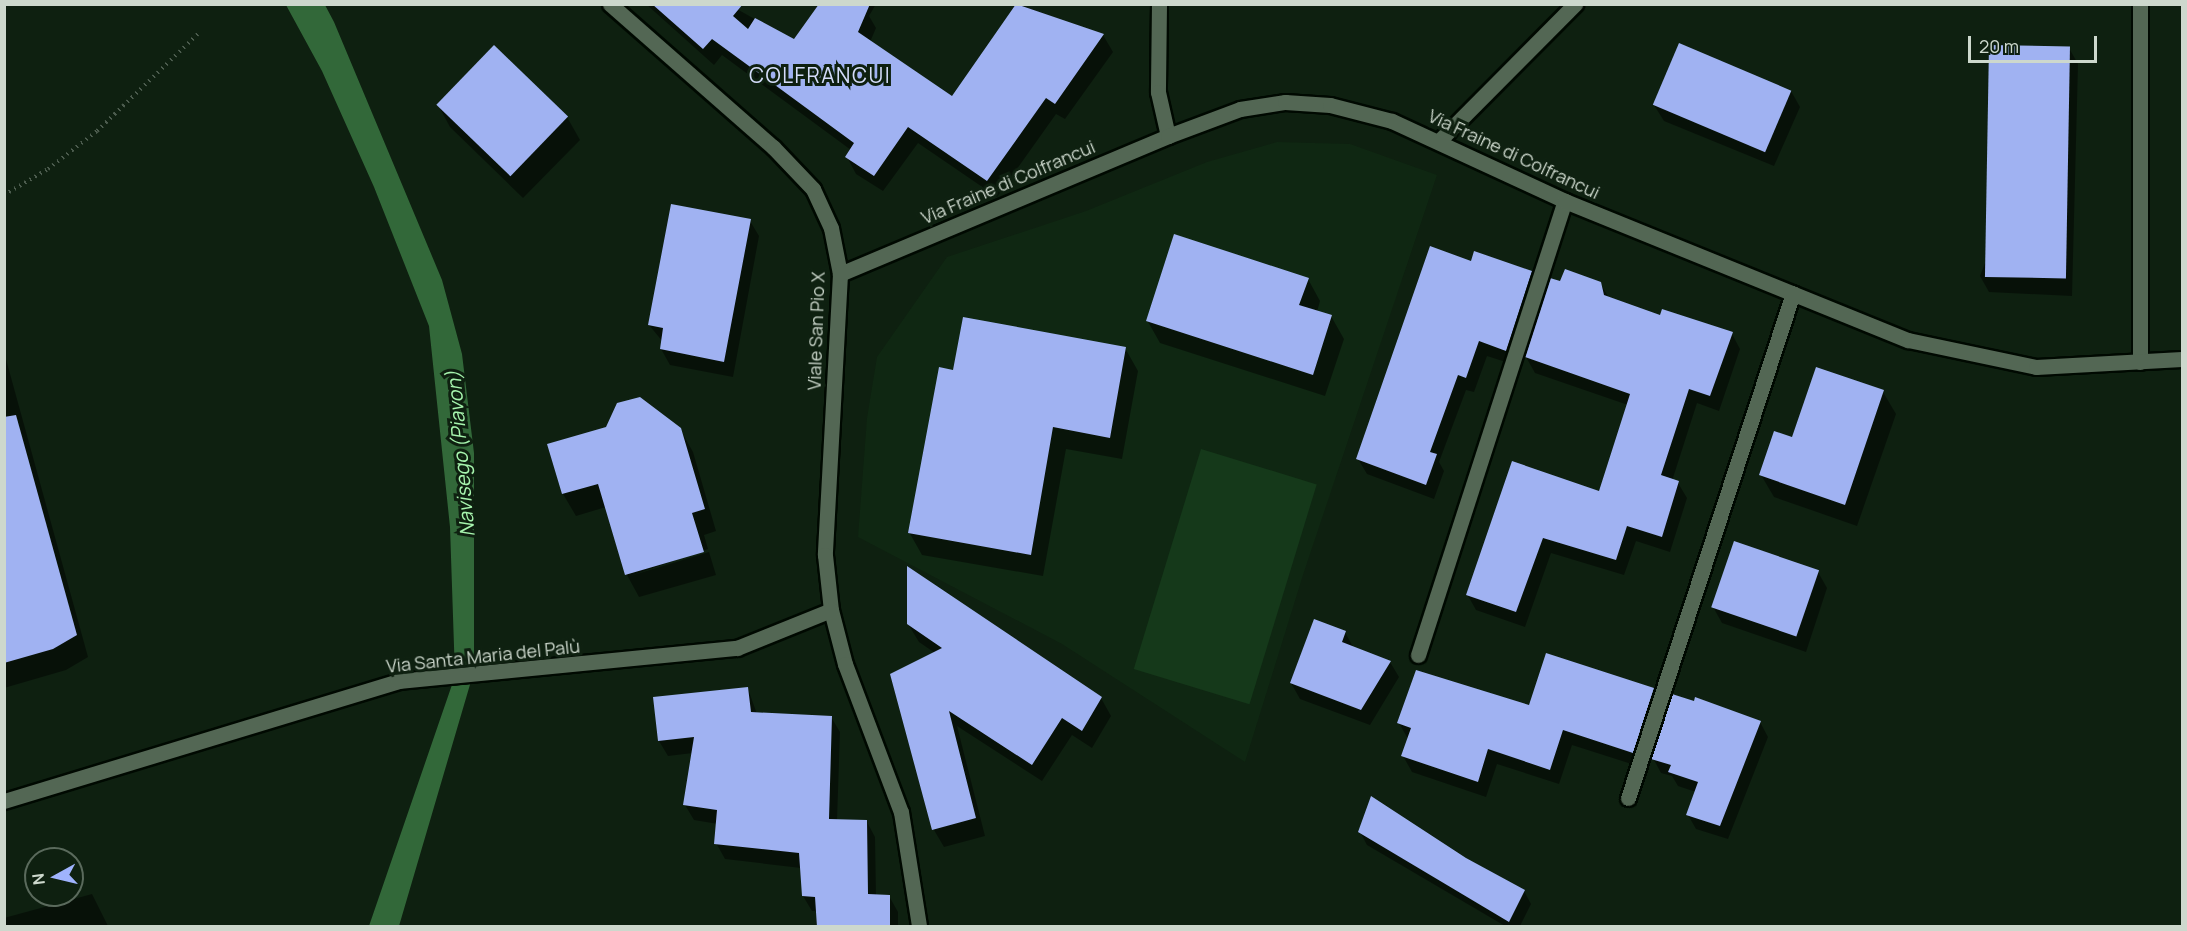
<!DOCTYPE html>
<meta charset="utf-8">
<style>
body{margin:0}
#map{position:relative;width:2187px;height:931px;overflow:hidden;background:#0e2010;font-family:Manrope,sans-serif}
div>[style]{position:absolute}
.built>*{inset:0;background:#0f2712}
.green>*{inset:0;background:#15391a;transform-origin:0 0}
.water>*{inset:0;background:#326839}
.shadow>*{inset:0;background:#0007}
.building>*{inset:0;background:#a0b2f2;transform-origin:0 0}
.path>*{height:4px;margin-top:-2px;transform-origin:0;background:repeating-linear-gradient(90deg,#4c5c4e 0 1.5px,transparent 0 6px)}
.roads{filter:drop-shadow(2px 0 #000901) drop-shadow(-2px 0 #000901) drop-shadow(0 2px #000901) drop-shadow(0 -2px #000901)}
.service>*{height:15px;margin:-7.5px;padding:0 7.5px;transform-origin:7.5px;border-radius:7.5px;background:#536754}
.minor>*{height:15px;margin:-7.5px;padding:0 7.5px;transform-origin:7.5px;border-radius:7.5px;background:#536754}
span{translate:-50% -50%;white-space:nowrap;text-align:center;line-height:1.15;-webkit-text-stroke:6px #0e2010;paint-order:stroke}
.street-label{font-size:18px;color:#cdd8cd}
.water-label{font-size:20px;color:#a7f5ae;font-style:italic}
.quarter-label{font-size:21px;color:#d4dcf9;letter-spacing:1.5px}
.frame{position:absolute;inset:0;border:6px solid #cdd8cd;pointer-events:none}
.north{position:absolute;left:24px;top:847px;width:60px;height:60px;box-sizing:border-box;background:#0e2010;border:2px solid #5a6a5c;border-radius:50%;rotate:262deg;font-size:16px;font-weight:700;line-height:24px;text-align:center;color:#cdd8cd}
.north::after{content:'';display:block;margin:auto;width:21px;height:27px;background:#9fb3fd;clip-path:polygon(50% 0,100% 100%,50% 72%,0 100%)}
.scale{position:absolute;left:1968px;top:36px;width:129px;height:27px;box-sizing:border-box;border:3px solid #cdd8cd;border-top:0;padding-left:8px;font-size:18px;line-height:21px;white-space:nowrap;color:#cdd8cd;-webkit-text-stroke:4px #0e2010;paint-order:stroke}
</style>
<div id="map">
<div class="built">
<i style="clip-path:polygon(1277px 142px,1350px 144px,1437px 175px,1303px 575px,1245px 762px,1062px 644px,858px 537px,867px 418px,877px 357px,947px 257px,1086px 211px,1207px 162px)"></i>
</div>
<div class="green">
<i style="left:1201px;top:449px;width:121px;height:230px;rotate:17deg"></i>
</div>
<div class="water">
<i style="clip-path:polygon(286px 5px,325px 5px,334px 22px,442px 280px,462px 354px,474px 453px,474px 671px,399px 926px,369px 926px,455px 676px,450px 527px,429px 326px,374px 187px,322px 71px)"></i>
</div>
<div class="shadow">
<i style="clip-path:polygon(646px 4px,728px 4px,794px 41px,821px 4px,876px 4px,869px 16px,876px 28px,870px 42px,952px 98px,1018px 4px,1103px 35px,1113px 52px,1065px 119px,1056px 114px,997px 197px,918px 143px,883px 191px,856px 174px,847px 157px,851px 150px,722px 55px,714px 65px)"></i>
<i style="clip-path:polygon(2069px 48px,2078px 64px,2072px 296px,1989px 292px,1980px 276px)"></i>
<i style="clip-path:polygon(1791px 91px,1800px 107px,1774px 166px,1664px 121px,1654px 105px)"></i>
<i style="clip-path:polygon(438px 105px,567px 117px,580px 140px,523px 198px,450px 127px)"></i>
<i style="clip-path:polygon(750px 221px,759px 236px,733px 377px,670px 365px,661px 349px,663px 342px,649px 325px)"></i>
<i style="clip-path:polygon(1531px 272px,1540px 287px,1515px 365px,1487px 356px,1474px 392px,1466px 390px,1439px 462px,1444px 471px,1434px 499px,1367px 474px,1358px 459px)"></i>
<i style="clip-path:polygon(1308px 279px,1320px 301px,1317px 312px,1331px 316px,1344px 339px,1325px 396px,1160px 343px,1147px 320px)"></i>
<i style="clip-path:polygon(1561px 283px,1600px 283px,1609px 298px,1661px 317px,1732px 334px,1740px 349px,1719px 411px,1697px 403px,1672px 481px,1678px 483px,1687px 498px,1670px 552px,1636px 541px,1624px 575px,1551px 553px,1525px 627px,1476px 610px,1467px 594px,1600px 493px,1628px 405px,1535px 373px,1526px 357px)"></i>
<i style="clip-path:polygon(1125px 348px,1138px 371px,1122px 459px,1066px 449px,1043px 576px,922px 555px,909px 532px,954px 372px)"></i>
<i style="clip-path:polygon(4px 352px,88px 657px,66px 670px,4px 688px)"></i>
<i style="clip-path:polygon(1883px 392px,1896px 414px,1857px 526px,1774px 497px,1761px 475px,1793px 439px)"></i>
<i style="clip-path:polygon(680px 429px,693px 452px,716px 531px,704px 535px,708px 549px,630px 576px,709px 552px,716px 575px,639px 597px,627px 575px,606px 507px,576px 516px,563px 494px,549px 445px)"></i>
<i style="clip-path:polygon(1818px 572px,1827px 588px,1806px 652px,1722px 623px,1713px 607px)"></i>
<i style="clip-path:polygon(908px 624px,1101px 698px,1111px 716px,1092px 748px,1072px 735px,1042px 781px,957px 726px,985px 836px,944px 847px,934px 830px,891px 675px,935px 653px,919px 642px)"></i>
<i style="clip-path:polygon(1345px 632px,1354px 649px,1390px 662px,1399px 677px,1370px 725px,1300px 699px,1291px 683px)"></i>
<i style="clip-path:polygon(748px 689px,757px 714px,831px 717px,840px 732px,837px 821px,867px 822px,875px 837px,876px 896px,889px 896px,898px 912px,898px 926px,819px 926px,818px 911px,812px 911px,803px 896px,801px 868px,725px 859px,716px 843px,718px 824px,694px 820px,685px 805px,693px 753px,668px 756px,659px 741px)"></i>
<i style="clip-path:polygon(1653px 689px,1662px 705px,1641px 767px,1572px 745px,1559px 784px,1497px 764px,1486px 797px,1412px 772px,1403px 756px,1408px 739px,1399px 723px)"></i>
<i style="clip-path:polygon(1760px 722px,1768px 737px,1728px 839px,1696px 829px,1688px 815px,1696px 792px,1678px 786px,1672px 776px,1661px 773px,1653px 758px)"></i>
<i style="clip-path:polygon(1360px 832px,1465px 859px,1524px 891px,1531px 904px,1520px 926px,1505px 926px,1367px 845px)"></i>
<i style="clip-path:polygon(92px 894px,108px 926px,4px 926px,4px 918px)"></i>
</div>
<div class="building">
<i style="clip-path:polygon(652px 4px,743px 4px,733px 16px,748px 29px,755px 18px,794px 39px,819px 4px,870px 4px,858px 32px,952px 96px,1016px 4px,1104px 34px,1055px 104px,1046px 98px,987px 181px,908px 127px,874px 176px,845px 157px,854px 143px,712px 39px,703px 49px)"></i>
<i style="left:1679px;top:43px;width:122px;height:67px;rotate:23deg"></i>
<i style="left:494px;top:45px;width:103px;height:83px;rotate:44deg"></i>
<i style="left:1989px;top:45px;width:81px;height:232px;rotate:1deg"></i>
<i style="clip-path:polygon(671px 204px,751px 219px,724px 362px,660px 349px,663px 328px,648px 325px)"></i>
<i style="clip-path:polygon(1174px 234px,1309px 278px,1299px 305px,1332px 315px,1313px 375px,1146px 321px)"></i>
<i style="clip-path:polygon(1430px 246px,1471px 261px,1474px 251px,1532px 271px,1506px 351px,1479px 341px,1466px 378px,1458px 375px,1430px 452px,1437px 454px,1426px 485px,1356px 459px)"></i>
<i style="clip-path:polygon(1565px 269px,1601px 282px,1604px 295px,1660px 315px,1662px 309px,1733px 332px,1710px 396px,1689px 389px,1661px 475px,1679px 481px,1662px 537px,1627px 526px,1616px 560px,1543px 538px,1516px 612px,1466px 595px,1512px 461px,1599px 491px,1630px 394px,1525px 357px,1550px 278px,1560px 281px)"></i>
<i style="clip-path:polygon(963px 317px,1126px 347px,1110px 438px,1053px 427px,1031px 555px,908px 533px,939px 367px,953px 370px)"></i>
<i style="clip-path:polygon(1816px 367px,1884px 390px,1845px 505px,1759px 475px,1774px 431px,1792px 437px)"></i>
<i style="clip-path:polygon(640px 397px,681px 428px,705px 509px,692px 513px,704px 552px,625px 575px,598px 484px,562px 494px,547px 444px,606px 427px,617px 403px)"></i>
<i style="clip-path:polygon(16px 415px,77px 635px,53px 649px,4px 663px,4px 417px)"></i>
<i style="left:1734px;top:541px;width:90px;height:70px;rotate:19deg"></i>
<i style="clip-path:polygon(907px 566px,1102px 697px,1082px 731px,1062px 718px,1032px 765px,949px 711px,976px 818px,932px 830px,890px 674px,942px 648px,907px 624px)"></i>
<i style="clip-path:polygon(1314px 619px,1346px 631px,1342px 642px,1391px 661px,1361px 710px,1290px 683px)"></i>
<i style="clip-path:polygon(1546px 653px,1654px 688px,1633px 753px,1563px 730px,1550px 770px,1488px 749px,1478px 782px,1401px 756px,1411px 728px,1397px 723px,1416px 670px,1529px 705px)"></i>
<i style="clip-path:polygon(748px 687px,751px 712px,832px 716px,829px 819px,867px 820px,868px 894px,890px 895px,890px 927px,817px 927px,815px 897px,802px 896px,799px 853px,714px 844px,717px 810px,683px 805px,694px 737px,658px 741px,653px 697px)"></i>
<i style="clip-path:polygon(1672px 694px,1694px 701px,1695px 697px,1761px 721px,1720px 826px,1686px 815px,1698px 782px,1668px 772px,1671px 765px,1651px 759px)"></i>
<i style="clip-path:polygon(1371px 796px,1466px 858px,1525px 890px,1509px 922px,1358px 832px)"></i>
</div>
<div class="path">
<i style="left:4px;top:195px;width:51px;rotate:-30.6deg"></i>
<i style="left:48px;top:169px;width:62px;rotate:-37.8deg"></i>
<i style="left:97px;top:131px;width:143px;rotate:-43.9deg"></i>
</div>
<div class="roads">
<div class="service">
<i style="left:2140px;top:362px;width:358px;rotate:-90deg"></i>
<i style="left:1418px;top:655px;width:477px;rotate:-72.1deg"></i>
<i style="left:1628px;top:798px;width:531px;rotate:-71.91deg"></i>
</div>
<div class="minor">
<i style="left:610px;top:4px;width:217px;rotate:41.3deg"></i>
<i style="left:773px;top:147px;width:58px;rotate:46.4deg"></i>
<i style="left:813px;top:189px;width:43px;rotate:65.2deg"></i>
<i style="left:831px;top:228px;width:47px;rotate:78.9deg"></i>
<i style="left:840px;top:274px;width:281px;rotate:93.1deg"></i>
<i style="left:825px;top:555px;width:55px;rotate:83.8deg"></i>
<i style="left:831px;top:610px;width:56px;rotate:75.5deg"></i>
<i style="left:845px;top:664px;width:158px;rotate:69.3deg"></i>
<i style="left:901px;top:812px;width:115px;rotate:81deg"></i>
<i style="left:1159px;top:4px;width:88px;rotate:90.7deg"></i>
<i style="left:1158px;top:92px;width:45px;rotate:77.2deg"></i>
<i style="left:1440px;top:140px;width:192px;rotate:-45.2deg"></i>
<i style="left:840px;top:274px;width:356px;rotate:-22.8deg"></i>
<i style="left:1168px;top:136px;width:77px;rotate:-20.6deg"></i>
<i style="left:1240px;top:109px;width:46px;rotate:-8.8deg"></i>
<i style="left:1285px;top:102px;width:45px;rotate:3.8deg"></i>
<i style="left:1330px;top:105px;width:64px;rotate:14.5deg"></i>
<i style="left:1392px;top:121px;width:191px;rotate:24.8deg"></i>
<i style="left:1565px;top:201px;width:370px;rotate:22.1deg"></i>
<i style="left:1908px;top:340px;width:131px;rotate:11.9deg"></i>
<i style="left:2036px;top:367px;width:146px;rotate:-3.1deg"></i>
<i style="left:4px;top:801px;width:412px;rotate:-16.9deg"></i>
<i style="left:398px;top:681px;width:341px;rotate:-5.6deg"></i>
<i style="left:737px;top:648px;width:101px;rotate:-22deg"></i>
</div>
</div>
<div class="street-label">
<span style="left:1514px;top:154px;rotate:25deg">Via Fraine di Colfrancui</span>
<span style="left:1008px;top:182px;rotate:-23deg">Via Fraine di Colfrancui</span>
<span style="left:816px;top:331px;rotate:-88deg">Viale San Pio X</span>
<span style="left:483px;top:656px;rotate:-6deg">Via Santa Maria del Palù</span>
</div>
<div class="water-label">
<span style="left:460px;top:454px;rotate:-95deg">Navisego (Piavon)</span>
</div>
<div class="quarter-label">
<span style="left:820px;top:75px">COLFRANCUI</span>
</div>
<div class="frame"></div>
<div class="north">N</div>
<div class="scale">20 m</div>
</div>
